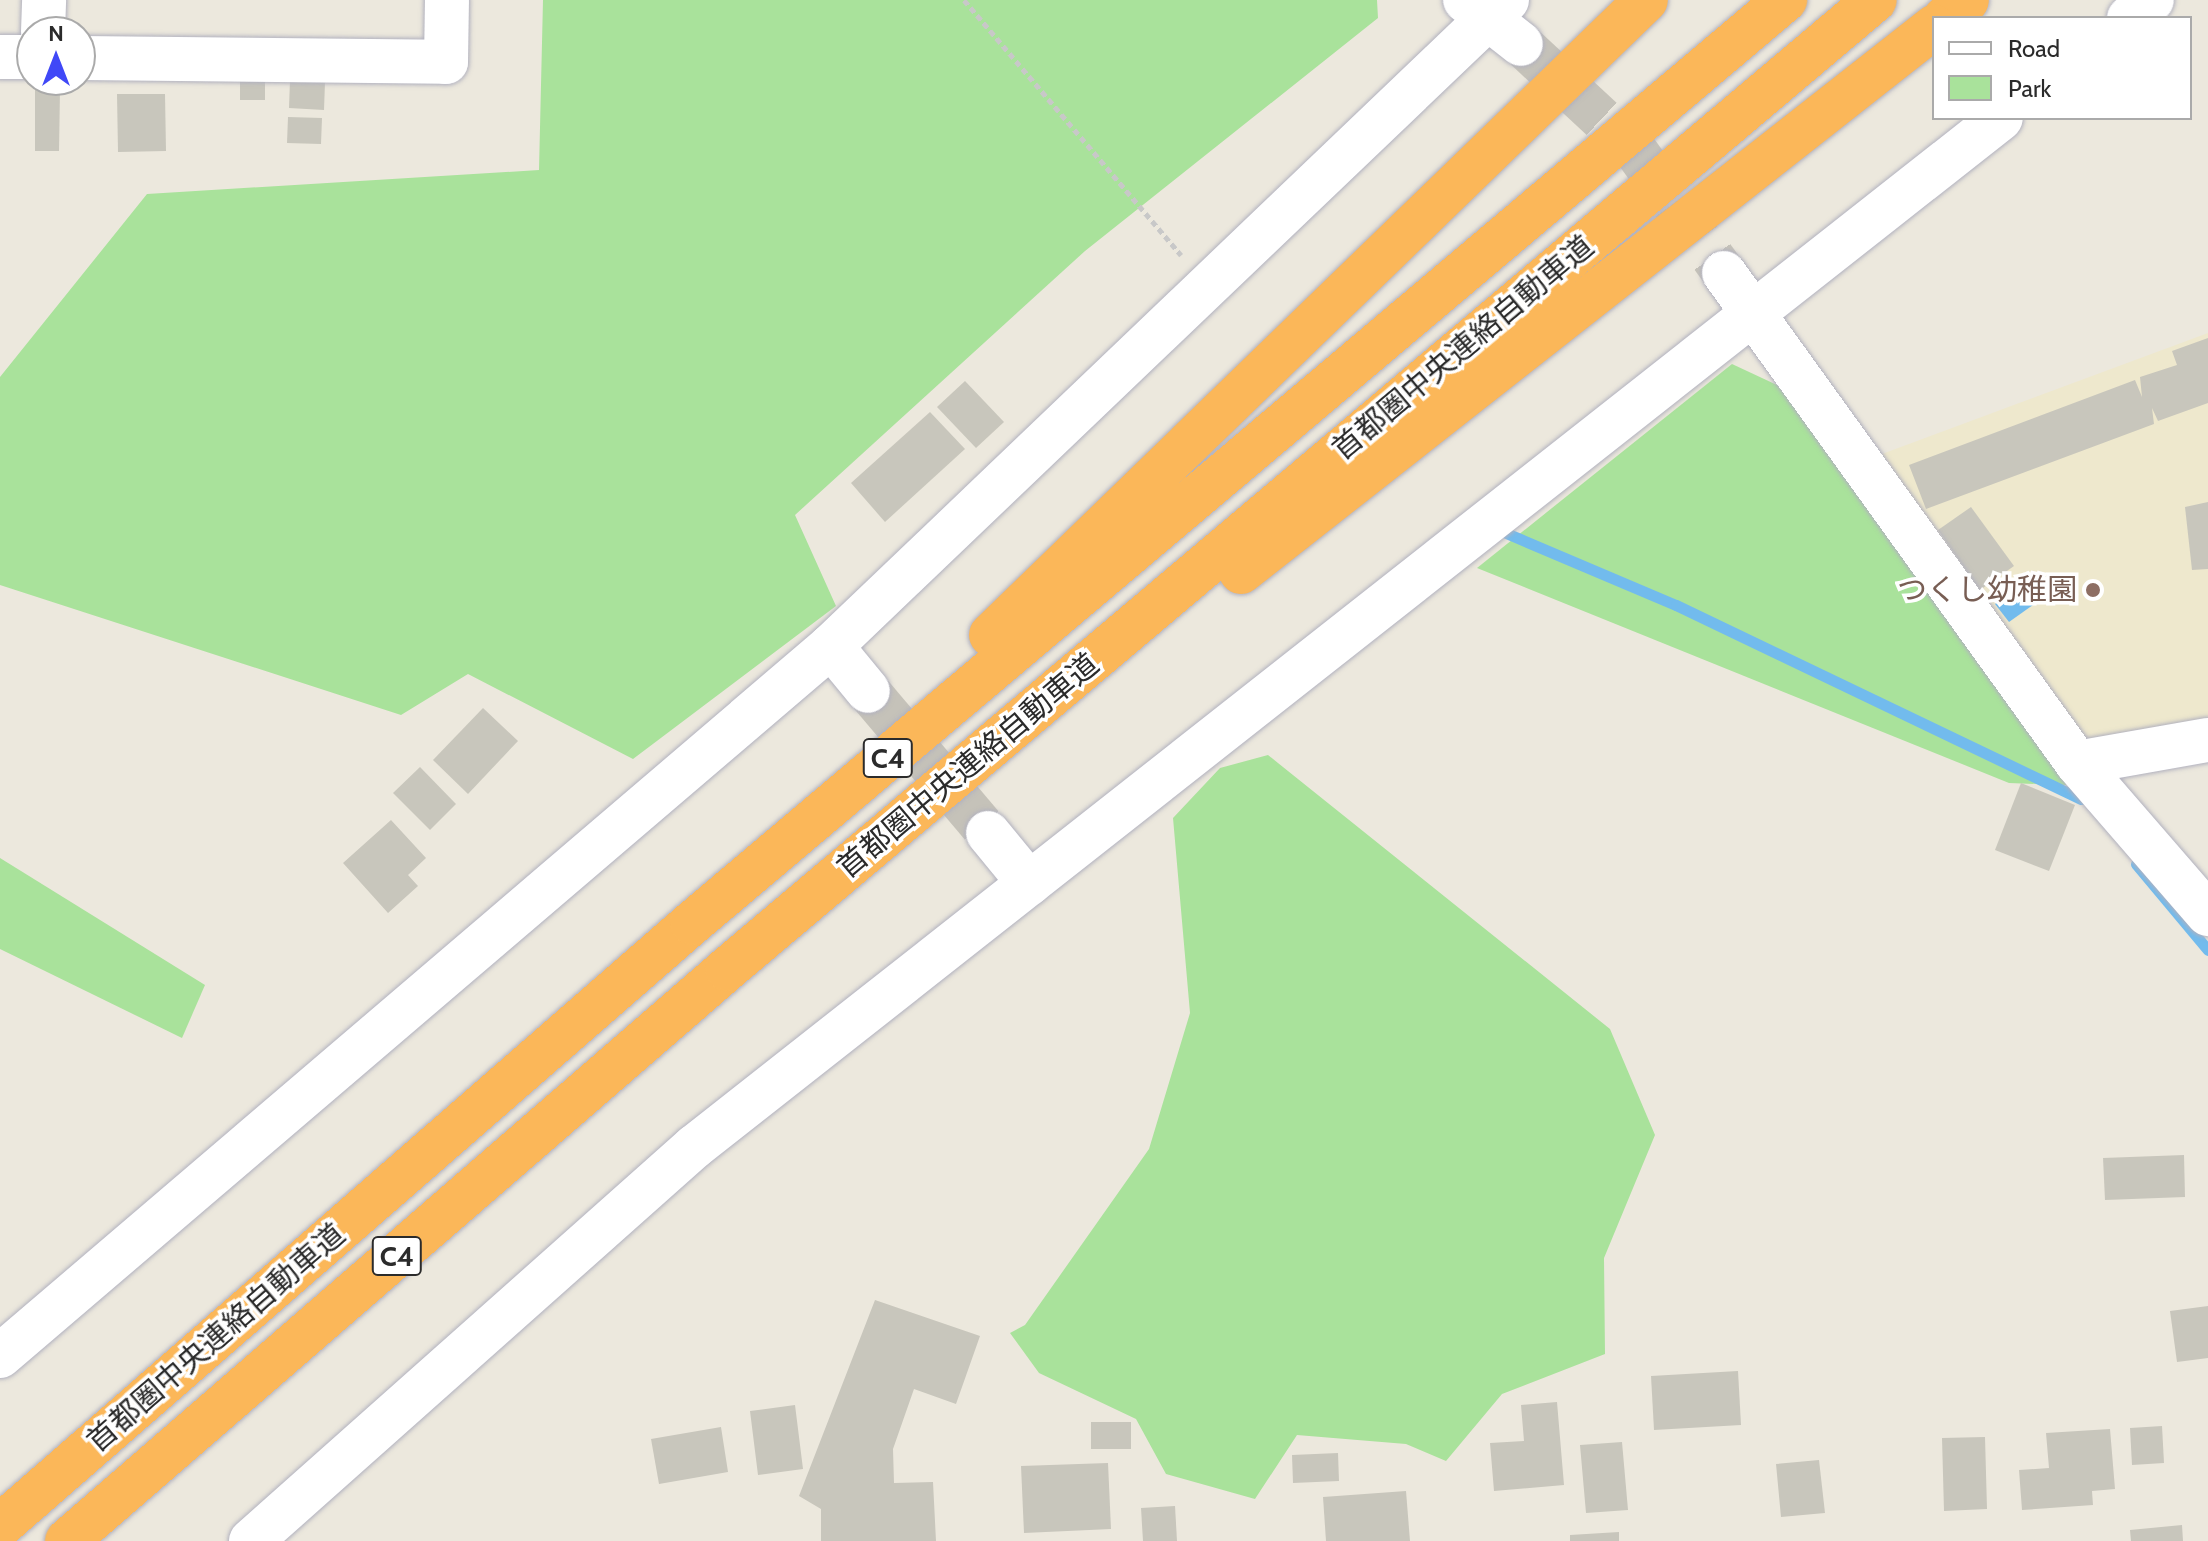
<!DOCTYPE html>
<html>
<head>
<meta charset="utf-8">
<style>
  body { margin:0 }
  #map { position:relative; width:2208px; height:1541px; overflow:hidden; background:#ece8dd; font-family:Cabin,"Noto Sans JP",sans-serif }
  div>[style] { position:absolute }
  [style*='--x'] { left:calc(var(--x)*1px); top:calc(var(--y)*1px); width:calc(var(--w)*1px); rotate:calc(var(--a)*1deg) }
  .education>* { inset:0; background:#eee8cd }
  .green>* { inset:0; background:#a9e29b }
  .water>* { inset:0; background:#72bbed }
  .stream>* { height:11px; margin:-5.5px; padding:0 5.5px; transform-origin:5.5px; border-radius:5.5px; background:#72bbed }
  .building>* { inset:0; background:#c8c6bc }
  .minor-tunnel>* { height:44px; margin-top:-22px; transform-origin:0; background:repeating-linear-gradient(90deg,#c5c2b9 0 44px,transparent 0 66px) }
  .path>* { height:5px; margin-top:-2.5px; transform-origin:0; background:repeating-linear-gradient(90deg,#c8c8c8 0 6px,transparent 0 10px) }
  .roads { filter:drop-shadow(0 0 2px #b1b1be) drop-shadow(0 0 2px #b1b1be) }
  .minor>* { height:44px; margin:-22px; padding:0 22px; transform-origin:22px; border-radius:22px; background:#fff }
  .highway>* { height:44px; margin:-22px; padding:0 22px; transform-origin:22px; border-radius:22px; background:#fbb759 }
  .dots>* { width:22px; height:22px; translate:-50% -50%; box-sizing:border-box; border:4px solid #fff; border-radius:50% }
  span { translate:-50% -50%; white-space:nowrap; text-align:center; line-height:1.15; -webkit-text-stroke:7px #fff; paint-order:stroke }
  .shield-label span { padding:2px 6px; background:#fff; border:2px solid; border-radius:6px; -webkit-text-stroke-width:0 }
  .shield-label { font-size:28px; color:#2b2b2b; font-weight:700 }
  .street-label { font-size:30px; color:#2b2b2b }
  .education-label { font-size:30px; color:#785e54 }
  .right { translate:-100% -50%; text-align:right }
  .legend { position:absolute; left:1932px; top:16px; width:260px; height:104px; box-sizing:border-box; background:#fff; border:2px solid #aaa; margin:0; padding:10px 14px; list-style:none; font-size:24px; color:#2b2b2b }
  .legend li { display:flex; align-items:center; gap:16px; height:40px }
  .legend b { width:40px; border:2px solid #aaa }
  .north { position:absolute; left:16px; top:16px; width:80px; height:80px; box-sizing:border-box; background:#fff; border:2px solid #aaa; border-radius:50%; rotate:0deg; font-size:22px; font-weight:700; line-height:32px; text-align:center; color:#2b2b2b }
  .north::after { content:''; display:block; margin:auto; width:28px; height:36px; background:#4048f7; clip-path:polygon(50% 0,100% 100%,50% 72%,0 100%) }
</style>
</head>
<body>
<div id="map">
  <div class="education">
    <div style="clip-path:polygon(2208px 333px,2208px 727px,2085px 746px,1882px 454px)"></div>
  </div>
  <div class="green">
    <div style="clip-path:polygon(543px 0,1377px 0,1378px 18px,1085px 251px,795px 515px,836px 606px,633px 759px,468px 674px,401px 715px,0 585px,0 377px,147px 194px,539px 170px)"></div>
    <div style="clip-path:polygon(1732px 364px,1777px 385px,1833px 452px,2058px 760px,2066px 785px,2009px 783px,1477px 568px)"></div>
    <div style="clip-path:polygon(1268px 755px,1610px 1029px,1655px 1135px,1604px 1258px,1605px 1354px,1502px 1394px,1446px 1461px,1406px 1444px,1297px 1435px,1255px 1499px,1166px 1474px,1136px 1419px,1039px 1373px,1010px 1333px,1025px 1325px,1149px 1149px,1190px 1013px,1173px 818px,1220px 768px)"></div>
    <div style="clip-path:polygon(0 858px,205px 985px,182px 1038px,0 949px)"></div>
  </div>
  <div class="water">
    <div style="clip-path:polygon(2036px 574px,2050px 593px,2009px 622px,1995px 604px)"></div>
  </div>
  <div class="stream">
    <div style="--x:1506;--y:533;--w:185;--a:23"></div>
    <div style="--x:1676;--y:605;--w:449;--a:25.6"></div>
    <div style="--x:2136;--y:864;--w:112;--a:50.1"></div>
  </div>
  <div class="building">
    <div style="clip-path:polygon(240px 79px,265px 79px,265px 100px,240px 100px)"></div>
    <div style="clip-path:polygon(290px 80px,325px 82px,324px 110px,289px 108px)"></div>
    <div style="clip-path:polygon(35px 89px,60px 90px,59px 151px,35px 151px)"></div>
    <div style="clip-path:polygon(117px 94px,165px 94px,166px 151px,118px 152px)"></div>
    <div style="clip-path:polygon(288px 117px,322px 118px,321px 144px,287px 143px)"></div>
    <div style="clip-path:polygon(2208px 338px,2208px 403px,2158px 421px,2152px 408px,2154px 424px,1926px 509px,1909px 465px,2135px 380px,2142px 397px,2140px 377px,2177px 365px,2172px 351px)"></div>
    <div style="clip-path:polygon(965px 381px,1004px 422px,976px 448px,937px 407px)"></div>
    <div style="clip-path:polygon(930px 412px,965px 449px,885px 522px,851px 483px)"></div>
    <div style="clip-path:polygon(2208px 502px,2208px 569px,2192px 570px,2185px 507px)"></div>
    <div style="clip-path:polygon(1971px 507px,2014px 566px,1980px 590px,1938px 530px)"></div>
    <div style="clip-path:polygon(483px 708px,518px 741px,468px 794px,433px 760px)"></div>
    <div style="clip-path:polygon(420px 767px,456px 804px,430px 830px,393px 793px)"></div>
    <div style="clip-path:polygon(2021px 783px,2075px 805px,2049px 871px,1995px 850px)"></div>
    <div style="clip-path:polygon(391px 820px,426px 858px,408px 875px,418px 886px,388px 913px,343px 863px)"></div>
    <div style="clip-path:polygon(2184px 1155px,2185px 1197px,2105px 1200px,2103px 1158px)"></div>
    <div style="clip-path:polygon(875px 1300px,980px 1336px,956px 1404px,914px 1389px,893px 1449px,894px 1483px,933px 1482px,936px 1541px,821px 1541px,821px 1509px,799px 1496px)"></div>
    <div style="clip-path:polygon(2208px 1306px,2208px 1358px,2177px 1362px,2170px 1311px)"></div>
    <div style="clip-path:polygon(1738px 1371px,1741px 1425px,1654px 1430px,1651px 1376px)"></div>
    <div style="clip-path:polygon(1557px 1402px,1564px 1485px,1494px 1491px,1490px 1443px,1524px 1441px,1521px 1405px)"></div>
    <div style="clip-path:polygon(795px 1405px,803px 1469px,758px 1475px,750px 1411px)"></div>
    <div style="clip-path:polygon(1091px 1422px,1131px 1422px,1131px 1449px,1091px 1449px)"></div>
    <div style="clip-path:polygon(2162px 1426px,2164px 1463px,2132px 1465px,2130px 1428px)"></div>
    <div style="clip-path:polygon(721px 1427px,728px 1472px,659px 1484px,651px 1439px)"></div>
    <div style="clip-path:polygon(2110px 1429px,2115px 1489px,2092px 1491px,2093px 1505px,2022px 1510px,2019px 1470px,2049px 1468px,2046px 1433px)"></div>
    <div style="clip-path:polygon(1985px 1437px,1987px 1509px,1944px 1511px,1942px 1438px)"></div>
    <div style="clip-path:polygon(1622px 1442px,1628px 1510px,1586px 1513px,1580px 1445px)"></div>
    <div style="clip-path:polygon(1338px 1453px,1339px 1481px,1293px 1483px,1292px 1455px)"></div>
    <div style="clip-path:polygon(1819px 1460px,1825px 1513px,1781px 1517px,1776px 1464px)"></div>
    <div style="clip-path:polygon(1108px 1463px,1111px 1529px,1024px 1533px,1021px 1466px)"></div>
    <div style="clip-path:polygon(1406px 1491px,1410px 1541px,1326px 1541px,1323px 1497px)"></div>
    <div style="clip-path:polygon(1175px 1506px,1177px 1541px,1143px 1541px,1141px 1508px)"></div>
    <div style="clip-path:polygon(2182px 1525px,2183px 1541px,2131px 1541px,2130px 1530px)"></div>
    <div style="clip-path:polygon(1619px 1532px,1619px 1541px,1570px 1541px,1570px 1535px)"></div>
  </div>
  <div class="minor-tunnel">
    <div style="--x:1521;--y:44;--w:156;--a:42.9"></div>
    <div style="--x:1635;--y:150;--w:152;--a:54.1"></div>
    <div style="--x:868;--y:691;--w:186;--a:49.8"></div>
  </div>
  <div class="path">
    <div style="--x:964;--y:0;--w:335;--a:49.6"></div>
  </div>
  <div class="roads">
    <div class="minor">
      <div style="--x:1465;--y:0;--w:71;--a:38.2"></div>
      <div style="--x:2129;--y:18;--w:29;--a:-38"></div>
      <div style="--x:43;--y:32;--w:32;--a:-88"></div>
      <div style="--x:0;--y:57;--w:32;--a:0"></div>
      <div style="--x:80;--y:58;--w:366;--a:0.6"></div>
      <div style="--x:446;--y:62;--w:62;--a:-89.1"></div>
      <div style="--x:1724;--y:273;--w:604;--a:54.23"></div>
      <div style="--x:2077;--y:763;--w:200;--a:49.1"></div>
      <div style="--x:831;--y:646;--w:58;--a:50.6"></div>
      <div style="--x:2077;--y:763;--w:133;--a:-10"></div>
      <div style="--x:988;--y:833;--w:65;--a:50.6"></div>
      <div style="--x:0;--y:1356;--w:1093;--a:-40.51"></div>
      <div style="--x:831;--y:646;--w:935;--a:-43.7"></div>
      <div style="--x:251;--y:1541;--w:593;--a:-41.65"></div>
      <div style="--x:694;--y:1147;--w:1663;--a:-38.21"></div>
    </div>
    <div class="highway">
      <div style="--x:1945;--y:18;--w:28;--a:-39"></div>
      <div style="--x:1241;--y:572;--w:882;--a:-38.18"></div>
      <div style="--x:991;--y:635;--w:912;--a:-44.11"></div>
      <div style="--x:0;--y:1526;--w:918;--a:-41.07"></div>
      <div style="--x:692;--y:923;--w:1431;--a:-40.18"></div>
      <div style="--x:67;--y:1541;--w:873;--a:-40.91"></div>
      <div style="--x:727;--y:969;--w:1502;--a:-40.17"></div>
    </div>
  </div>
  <div class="dots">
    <div style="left:2093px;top:590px;background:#8d6e63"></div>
  </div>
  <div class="shield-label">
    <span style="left:888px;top:758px">C4</span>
    <span style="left:397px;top:1256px">C4</span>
  </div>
  <div class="street-label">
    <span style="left:1463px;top:348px;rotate:-40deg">首都圏中央連絡自動車道</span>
    <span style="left:968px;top:766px;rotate:-40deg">首都圏中央連絡自動車道</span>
    <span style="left:216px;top:1338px;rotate:-41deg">首都圏中央連絡自動車道</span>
  </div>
  <div class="education-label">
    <span class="right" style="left:2077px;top:590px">つくし幼稚園</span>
  </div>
  <ul class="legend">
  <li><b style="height:10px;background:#fff"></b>Road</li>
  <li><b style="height:22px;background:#a9e29b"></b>Park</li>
  </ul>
  <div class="north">N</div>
</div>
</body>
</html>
